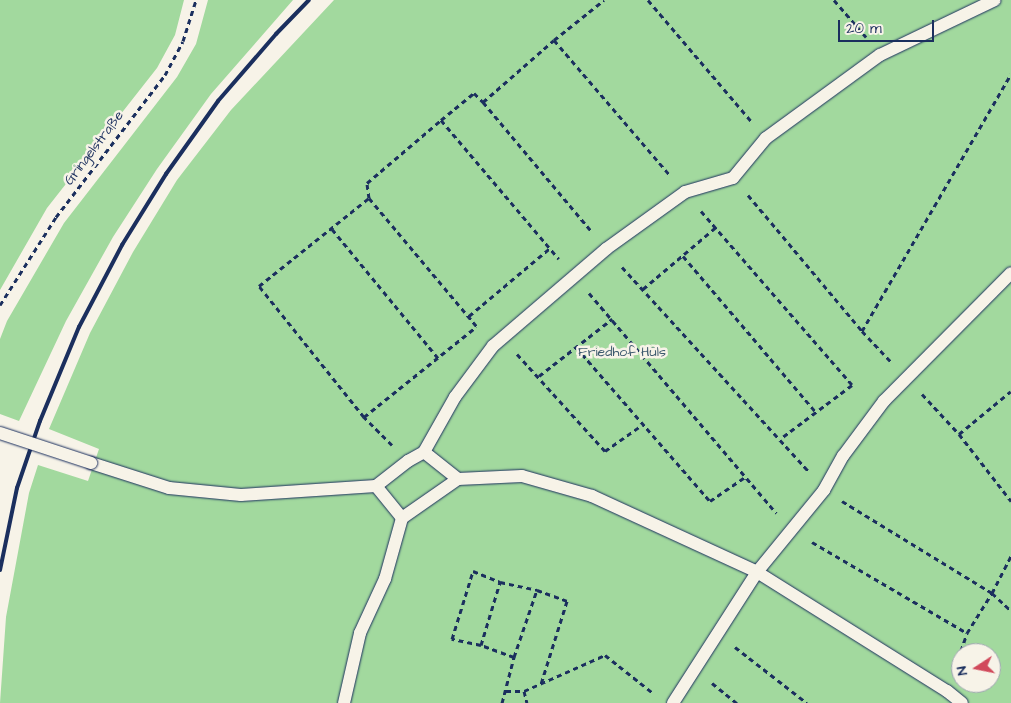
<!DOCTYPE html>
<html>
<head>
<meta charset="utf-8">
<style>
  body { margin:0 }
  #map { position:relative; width:1011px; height:703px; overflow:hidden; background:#f7f3e8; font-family:"Architects Daughter",sans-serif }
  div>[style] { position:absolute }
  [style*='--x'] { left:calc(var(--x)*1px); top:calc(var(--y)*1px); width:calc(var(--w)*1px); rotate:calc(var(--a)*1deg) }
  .green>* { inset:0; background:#a2d99e }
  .path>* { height:3px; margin-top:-1.5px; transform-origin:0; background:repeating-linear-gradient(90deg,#1b2f5e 0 5px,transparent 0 9px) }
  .roads { filter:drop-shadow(0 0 1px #1b2f5e) drop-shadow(0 0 1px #1b2f5e) }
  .service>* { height:12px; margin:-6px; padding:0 6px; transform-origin:6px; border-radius:6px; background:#f7f3e8 }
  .rail>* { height:4px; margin:-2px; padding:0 2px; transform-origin:2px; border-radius:2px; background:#1b2f5e }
  .bridges { filter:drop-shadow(0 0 1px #1b2f5e) drop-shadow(0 0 1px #1b2f5e) }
  .service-bridge>* { height:12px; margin:-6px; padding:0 6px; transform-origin:6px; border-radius:6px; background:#f7f3e8 }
  span { translate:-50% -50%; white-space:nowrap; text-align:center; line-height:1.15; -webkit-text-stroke:5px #f7f3e8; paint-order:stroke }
  .street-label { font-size:14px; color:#1b2f5e }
  .park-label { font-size:14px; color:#3d5a6e }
  .north { position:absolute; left:951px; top:643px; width:50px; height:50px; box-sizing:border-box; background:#f7f3e8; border:1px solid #9fa5b1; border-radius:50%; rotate:259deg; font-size:14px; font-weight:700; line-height:20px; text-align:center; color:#1b2f5e }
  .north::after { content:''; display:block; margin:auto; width:18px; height:22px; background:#d1495b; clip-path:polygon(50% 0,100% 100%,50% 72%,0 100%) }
  .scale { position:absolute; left:838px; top:20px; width:96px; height:22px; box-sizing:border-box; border:2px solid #1b2f5e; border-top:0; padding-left:6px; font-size:15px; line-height:18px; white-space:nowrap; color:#1b2f5e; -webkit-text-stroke:4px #f7f3e8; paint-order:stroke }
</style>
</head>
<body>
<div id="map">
  <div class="green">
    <div style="clip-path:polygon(0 0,184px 0,175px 35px,157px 68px,47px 208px,0 290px)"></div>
    <div style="clip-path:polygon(208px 0,293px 0,211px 94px,157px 169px,113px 237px,66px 321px,19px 421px,0 414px,0 339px,7px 321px,64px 223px,177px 77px,196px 44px)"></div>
    <div style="clip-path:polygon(evenodd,334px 0,1011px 0,1011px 703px,0 703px,6px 617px,29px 493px,38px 465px,88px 481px,99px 449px,49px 429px,90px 333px,133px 252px,177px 180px,231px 110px,334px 0,961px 653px,991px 653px,991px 683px,961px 683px,961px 653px)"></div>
  </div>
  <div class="path">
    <div style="--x:648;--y:0;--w:159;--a:49.6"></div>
    <div style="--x:834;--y:0;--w:49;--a:49.1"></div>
    <div style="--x:554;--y:40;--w:64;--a:-38.7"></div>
    <div style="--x:483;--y:102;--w:170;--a:50"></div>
    <div style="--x:441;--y:120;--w:182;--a:49.7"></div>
    <div style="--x:748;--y:195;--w:177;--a:50"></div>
    <div style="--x:862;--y:331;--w:44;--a:46.8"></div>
    <div style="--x:369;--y:198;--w:170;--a:50"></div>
    <div style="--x:701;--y:211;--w:230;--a:49"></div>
    <div style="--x:852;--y:385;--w:90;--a:143.1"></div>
    <div style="--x:332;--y:229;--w:167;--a:50.6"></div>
    <div style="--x:683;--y:256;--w:205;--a:49.6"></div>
    <div style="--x:622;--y:267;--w:276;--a:47.6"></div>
    <div style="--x:643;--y:289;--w:96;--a:-40.3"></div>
    <div style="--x:589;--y:293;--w:289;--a:49.6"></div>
    <div style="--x:0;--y:305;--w:104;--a:-57.5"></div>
    <div style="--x:56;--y:217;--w:179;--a:-52.5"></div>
    <div style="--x:165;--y:75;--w:38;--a:-62"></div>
    <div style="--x:183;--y:41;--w:43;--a:-72.4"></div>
    <div style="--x:469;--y:316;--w:106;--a:-40"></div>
    <div style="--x:862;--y:331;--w:297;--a:-59.9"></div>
    <div style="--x:576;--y:347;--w:204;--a:49"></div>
    <div style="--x:710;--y:501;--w:42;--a:-34.4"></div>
    <div style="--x:517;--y:354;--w:131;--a:47.8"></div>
    <div style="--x:605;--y:451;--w:45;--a:-35.1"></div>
    <div style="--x:539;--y:376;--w:93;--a:-38"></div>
    <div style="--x:922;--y:394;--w:54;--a:47.2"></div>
    <div style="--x:959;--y:434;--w:85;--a:52.2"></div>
    <div style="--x:364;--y:417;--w:144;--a:-38.8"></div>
    <div style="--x:959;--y:434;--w:67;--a:-39.6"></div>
    <div style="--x:392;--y:445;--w:40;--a:-135"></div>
    <div style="--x:364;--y:417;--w:168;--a:-128.7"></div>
    <div style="--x:259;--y:286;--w:141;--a:-38.7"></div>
    <div style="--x:369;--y:198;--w:15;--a:-98"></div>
    <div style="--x:367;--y:183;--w:97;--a:-40.4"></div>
    <div style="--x:441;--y:120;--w:43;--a:-39.3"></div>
    <div style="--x:474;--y:93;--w:13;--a:45"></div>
    <div style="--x:483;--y:102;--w:94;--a:-41.1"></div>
    <div style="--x:554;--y:40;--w:177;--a:49.4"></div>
    <div style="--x:842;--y:501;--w:176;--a:31.5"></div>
    <div style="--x:992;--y:593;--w:26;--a:43"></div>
    <div style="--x:812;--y:542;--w:180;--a:30.4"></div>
    <div style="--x:481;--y:645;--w:66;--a:-73.2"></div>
    <div style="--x:735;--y:647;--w:91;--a:37.9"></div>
    <div style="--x:514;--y:657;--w:35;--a:-160"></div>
    <div style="--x:481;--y:645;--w:30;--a:-168"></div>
    <div style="--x:452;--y:639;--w:71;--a:-72.8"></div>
    <div style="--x:473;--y:571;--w:29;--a:22"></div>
    <div style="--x:500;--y:582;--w:38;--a:12"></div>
    <div style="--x:537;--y:590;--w:32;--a:20"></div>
    <div style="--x:567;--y:601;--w:87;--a:107.4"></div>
    <div style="--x:955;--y:668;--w:37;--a:-71"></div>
    <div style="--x:967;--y:633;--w:47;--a:-58"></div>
    <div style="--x:992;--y:593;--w:42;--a:-62.8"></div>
    <div style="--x:712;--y:683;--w:32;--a:39"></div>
    <div style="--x:506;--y:691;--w:18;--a:0"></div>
    <div style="--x:524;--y:691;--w:89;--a:-24"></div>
    <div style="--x:605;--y:655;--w:61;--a:38.4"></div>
    <div style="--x:524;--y:691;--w:12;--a:76"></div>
    <div style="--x:502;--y:703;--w:48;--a:-75.4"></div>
    <div style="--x:514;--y:657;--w:71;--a:-71.1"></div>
  </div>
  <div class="roads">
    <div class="service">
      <div style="--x:424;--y:452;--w:63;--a:-60.6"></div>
      <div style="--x:455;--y:397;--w:64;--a:-53.3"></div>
      <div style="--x:493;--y:346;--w:149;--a:-40.6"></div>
      <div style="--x:606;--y:249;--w:97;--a:-35.8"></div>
      <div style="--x:685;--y:192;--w:50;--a:-16.3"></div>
      <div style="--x:733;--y:178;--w:52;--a:-50.5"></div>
      <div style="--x:766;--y:138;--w:141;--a:-36.1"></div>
      <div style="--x:880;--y:55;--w:127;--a:-25.6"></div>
      <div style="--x:91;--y:463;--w:82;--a:17.8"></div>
      <div style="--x:169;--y:488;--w:72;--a:5.6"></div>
      <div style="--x:241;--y:495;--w:135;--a:-3.8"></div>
      <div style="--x:376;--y:486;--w:41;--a:-38"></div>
      <div style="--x:408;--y:461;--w:18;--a:-29"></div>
      <div style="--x:424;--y:452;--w:43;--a:38.5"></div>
      <div style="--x:376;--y:486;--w:41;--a:50.9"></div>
      <div style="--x:344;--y:703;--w:72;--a:-77.1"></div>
      <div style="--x:360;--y:633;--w:60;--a:-65.2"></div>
      <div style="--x:385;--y:579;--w:63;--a:-74.4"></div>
      <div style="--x:402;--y:518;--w:68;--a:-34.9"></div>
      <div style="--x:458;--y:479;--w:64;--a:-2.7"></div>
      <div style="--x:522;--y:476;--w:73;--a:15.9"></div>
      <div style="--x:592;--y:496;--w:182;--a:24.7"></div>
      <div style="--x:757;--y:572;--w:224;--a:32.1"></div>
      <div style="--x:947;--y:691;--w:19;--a:39"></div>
      <div style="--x:673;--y:703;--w:156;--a:-57.3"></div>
      <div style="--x:757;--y:572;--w:106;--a:-50.7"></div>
      <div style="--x:824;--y:490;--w:39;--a:-61"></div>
      <div style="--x:843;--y:456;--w:69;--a:-53.3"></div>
      <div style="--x:884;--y:401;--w:180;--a:-45.2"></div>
    </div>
  </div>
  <div class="rail">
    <div style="--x:0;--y:570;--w:84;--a:-78.3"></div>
    <div style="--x:17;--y:488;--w:71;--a:-71.1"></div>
    <div style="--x:40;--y:421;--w:102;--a:-67.5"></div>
    <div style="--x:79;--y:327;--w:93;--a:-62.3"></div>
    <div style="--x:122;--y:245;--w:84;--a:-58.2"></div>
    <div style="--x:166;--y:174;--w:90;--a:-54.5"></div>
    <div style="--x:218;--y:101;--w:89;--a:-49.1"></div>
    <div style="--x:276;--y:34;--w:47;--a:-45.9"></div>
  </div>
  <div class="bridges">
    <div class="service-bridge">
      <div style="--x:0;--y:433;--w:96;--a:18.2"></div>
    </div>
  </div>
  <div class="street-label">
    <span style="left:94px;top:148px;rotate:-53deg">Gringelstraße</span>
  </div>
  <div class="park-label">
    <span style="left:622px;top:352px">Friedhof Hüls</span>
  </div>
  <div class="north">N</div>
  <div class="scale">20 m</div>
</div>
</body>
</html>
